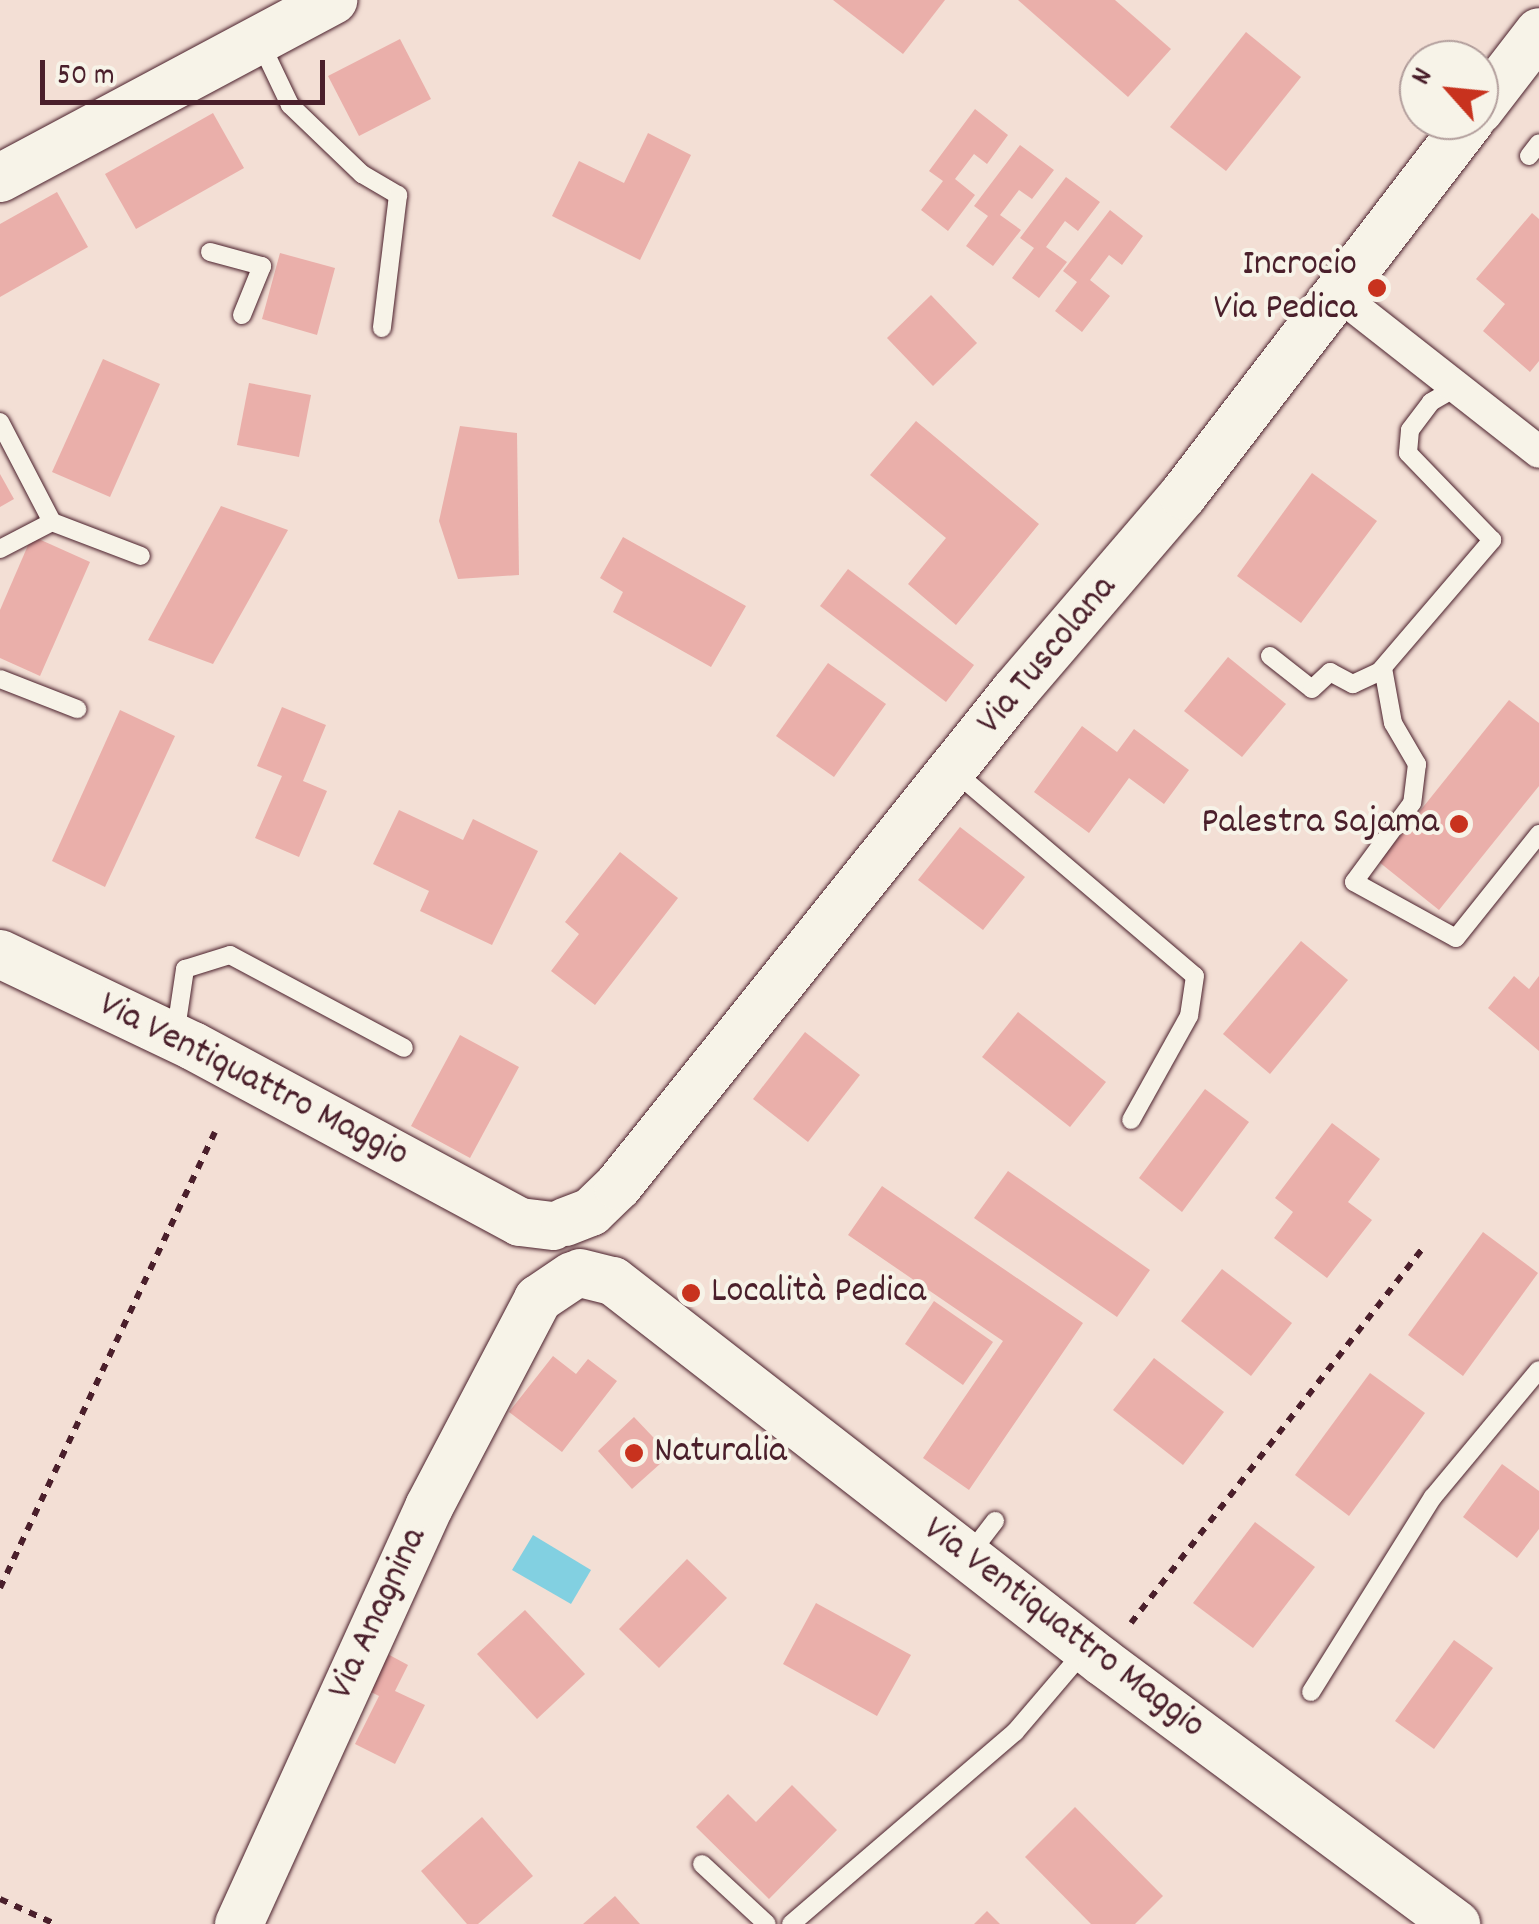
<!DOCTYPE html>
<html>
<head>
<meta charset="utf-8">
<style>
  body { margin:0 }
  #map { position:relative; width:1539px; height:1924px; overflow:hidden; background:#f3dfd5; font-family:Dekko,sans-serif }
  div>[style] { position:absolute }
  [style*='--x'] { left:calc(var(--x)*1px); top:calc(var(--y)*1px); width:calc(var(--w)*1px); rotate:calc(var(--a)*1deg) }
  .water>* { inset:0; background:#82d0e1 }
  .building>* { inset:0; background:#eaafaa }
  .path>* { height:6px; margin-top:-3px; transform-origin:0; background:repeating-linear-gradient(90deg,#4a1f2b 0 8px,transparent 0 16px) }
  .roads { filter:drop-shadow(0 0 2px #4a1f2b) drop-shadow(0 0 2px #4a1f2b) }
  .lane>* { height:18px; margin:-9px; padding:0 9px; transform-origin:9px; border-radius:9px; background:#f7f3e8 }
  .street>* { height:32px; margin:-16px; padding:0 16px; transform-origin:16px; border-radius:16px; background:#f7f3e8 }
  .secondary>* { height:48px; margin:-24px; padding:0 24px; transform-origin:24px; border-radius:24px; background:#f7f3e8 }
  .dots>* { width:28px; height:28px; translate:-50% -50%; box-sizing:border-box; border:5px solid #f7f3e8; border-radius:50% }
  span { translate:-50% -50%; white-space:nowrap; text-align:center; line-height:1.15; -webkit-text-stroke:8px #f7f3e8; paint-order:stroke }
  .poi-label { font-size:38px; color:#4a1f2b }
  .right { translate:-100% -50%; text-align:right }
  .left { translate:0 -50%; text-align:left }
  .street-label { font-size:38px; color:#4a1f2b }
  .north { position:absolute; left:1399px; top:40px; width:100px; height:100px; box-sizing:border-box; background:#f7f3e8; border:2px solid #b29e9c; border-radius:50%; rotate:297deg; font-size:28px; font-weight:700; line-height:40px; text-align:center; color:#4a1f2b }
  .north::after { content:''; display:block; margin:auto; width:35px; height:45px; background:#c8321e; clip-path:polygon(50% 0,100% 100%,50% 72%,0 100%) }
  .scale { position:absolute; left:40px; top:60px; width:285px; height:45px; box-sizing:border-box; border:5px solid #4a1f2b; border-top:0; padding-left:12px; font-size:30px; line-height:35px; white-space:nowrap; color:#4a1f2b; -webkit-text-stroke:8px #f7f3e8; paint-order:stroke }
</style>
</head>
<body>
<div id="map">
  <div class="water">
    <div style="clip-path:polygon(533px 1535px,591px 1570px,571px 1604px,512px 1570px)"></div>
  </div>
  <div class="building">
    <div style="clip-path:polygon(833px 0,945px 0,903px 54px)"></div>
    <div style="clip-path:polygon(1018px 0,1115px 0,1171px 49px,1128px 97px)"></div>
    <div style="clip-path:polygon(1246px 32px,1301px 77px,1226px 171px,1170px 127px)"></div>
    <div style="clip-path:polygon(400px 39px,431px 99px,359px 136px,328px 76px)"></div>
    <div style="clip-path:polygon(975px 109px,1008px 135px,987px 164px,974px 154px,955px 179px,975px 195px,948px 231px,921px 210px,943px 181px,929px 171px)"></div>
    <div style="clip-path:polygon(213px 113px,244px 168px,136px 229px,105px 174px)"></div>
    <div style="clip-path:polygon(648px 133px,691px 155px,640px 260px,552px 216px,579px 161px,624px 183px)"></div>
    <div style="clip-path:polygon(1020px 145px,1054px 170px,1032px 199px,1019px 190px,1000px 215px,1021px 230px,993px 266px,966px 246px,988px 216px,974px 206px)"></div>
    <div style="clip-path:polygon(1066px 177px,1100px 202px,1078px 231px,1065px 221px,1046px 247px,1067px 262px,1039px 298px,1012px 278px,1034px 248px,1020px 238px)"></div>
    <div style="clip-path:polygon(57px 192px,88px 247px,0 297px,0 224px)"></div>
    <div style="clip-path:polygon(1110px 210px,1143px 236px,1122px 265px,1109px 255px,1090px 280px,1110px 296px,1082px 332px,1055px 311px,1077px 282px,1063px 271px)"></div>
    <div style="clip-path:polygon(1532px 213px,1539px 219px,1539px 361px,1530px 372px,1483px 331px,1505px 304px,1476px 279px)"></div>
    <div style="clip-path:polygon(280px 253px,335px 268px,317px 335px,262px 319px)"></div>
    <div style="clip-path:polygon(931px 295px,977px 343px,933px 386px,887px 338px)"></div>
    <div style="clip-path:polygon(103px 359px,160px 384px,110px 497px,52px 472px)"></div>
    <div style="clip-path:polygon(249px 383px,311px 395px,299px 457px,237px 445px)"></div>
    <div style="clip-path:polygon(916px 421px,1039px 524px,956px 625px,908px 584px,946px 538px,870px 475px)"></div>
    <div style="clip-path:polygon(460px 426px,517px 433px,519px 575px,458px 579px,439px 521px)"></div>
    <div style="clip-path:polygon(1312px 473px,1377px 521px,1301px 623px,1237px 576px)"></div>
    <div style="clip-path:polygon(0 474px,14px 499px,0 507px)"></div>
    <div style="clip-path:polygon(221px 506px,288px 530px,213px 664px,148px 640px)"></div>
    <div style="clip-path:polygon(32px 536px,90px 562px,40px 676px,0 658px,0 610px)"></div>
    <div style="clip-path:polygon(623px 537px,746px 606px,711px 667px,613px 612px,623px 592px,600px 578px)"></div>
    <div style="clip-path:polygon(848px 569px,974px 665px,946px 702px,820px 606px)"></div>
    <div style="clip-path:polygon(1228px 657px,1286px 704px,1242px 757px,1184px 711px)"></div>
    <div style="clip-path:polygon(828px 663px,886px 704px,834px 777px,776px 736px)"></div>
    <div style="clip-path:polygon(1509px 700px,1539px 723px,1539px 786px,1439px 910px,1379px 862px)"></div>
    <div style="clip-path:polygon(282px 707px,326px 725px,303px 781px,327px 791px,299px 857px,255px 838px,282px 776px,257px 766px)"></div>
    <div style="clip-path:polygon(120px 710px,175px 736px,105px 887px,52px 861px)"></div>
    <div style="clip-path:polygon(1082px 726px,1117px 752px,1134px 729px,1189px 770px,1164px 804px,1129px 778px,1089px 833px,1034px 792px)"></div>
    <div style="clip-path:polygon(399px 810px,463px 840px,473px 819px,538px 851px,492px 945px,420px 911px,429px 891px,373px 864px)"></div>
    <div style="clip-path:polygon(960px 827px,1025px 877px,983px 930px,918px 880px)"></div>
    <div style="clip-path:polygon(620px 852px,678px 898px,595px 1005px,551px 971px,579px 934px,565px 922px)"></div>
    <div style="clip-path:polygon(1301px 941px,1348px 980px,1270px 1074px,1223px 1034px)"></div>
    <div style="clip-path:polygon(1514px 976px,1529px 989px,1539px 976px,1539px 1051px,1488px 1008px)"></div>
    <div style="clip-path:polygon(1018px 1012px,1106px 1082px,1070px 1127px,982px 1057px)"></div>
    <div style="clip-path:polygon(805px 1032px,860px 1075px,808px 1142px,753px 1099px)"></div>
    <div style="clip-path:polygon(460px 1035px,519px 1067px,470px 1158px,411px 1126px)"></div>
    <div style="clip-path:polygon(1205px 1089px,1249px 1122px,1182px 1212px,1139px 1178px)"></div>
    <div style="clip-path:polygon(1332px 1123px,1380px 1159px,1348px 1202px,1372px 1220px,1327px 1278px,1274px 1238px,1293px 1212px,1275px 1198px)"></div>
    <div style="clip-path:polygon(1008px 1171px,1150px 1270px,1117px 1317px,974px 1218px)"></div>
    <div style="clip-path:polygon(882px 1186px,1083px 1323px,969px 1490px,923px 1458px,1003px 1341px,848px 1235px)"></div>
    <div style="clip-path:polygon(1483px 1232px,1538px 1273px,1463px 1376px,1408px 1335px)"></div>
    <div style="clip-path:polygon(1222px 1269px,1292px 1323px,1251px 1376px,1181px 1321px)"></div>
    <div style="clip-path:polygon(934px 1301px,993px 1342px,963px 1385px,905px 1344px)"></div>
    <div style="clip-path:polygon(553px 1356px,576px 1374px,588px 1359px,617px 1381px,562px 1452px,509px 1412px)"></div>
    <div style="clip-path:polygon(1154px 1358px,1224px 1412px,1183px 1465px,1113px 1410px)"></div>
    <div style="clip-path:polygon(1370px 1373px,1425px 1413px,1349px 1516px,1295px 1475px)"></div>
    <div style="clip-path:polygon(634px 1417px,670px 1455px,632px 1489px,598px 1451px)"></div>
    <div style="clip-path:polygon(1502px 1464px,1539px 1491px,1539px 1529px,1517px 1558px,1463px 1517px)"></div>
    <div style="clip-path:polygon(1255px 1522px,1315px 1567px,1253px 1648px,1193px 1603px)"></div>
    <div style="clip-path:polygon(687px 1559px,727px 1598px,659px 1668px,619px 1629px)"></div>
    <div style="clip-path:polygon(816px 1603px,911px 1655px,877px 1716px,783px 1664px)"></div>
    <div style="clip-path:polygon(525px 1610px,585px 1674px,537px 1719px,477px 1654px)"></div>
    <div style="clip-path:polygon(1454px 1640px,1493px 1668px,1434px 1749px,1395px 1721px)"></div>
    <div style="clip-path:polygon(382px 1651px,408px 1665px,395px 1691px,425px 1705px,395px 1764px,355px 1744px,379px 1696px,363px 1688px)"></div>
    <div style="clip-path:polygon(792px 1785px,837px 1830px,769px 1899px,696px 1827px,728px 1794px,756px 1822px)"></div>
    <div style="clip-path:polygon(1075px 1807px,1163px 1896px,1135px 1924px,1091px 1924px,1025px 1857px)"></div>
    <div style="clip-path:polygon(482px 1817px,533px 1876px,478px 1924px,467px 1924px,421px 1871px)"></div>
    <div style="clip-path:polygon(615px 1896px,640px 1924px,583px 1924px)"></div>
    <div style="clip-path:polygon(987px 1911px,1000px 1924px,974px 1924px)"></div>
  </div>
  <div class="path">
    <div style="--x:0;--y:1588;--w:504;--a:-64.76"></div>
    <div style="--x:1131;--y:1623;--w:477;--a:-52.1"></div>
    <div style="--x:0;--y:1899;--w:60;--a:24.4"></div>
  </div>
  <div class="roads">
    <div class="lane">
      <div style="--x:260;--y:42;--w:70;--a:64.5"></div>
      <div style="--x:290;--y:105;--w:100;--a:43.8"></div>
      <div style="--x:362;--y:174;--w:42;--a:30.3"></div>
      <div style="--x:398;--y:195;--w:134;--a:96.9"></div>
      <div style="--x:1529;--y:156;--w:16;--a:-52"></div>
      <div style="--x:210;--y:252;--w:54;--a:15.1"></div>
      <div style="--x:262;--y:266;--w:53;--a:112.2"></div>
      <div style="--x:0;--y:422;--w:113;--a:62.5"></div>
      <div style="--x:0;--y:549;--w:59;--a:-27.4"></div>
      <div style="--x:52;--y:522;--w:95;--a:20.9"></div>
      <div style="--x:1270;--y:656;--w:53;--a:38.2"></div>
      <div style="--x:1312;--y:689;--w:25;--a:-43"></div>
      <div style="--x:1330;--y:672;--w:26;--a:28"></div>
      <div style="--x:1353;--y:684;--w:29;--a:-25"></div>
      <div style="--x:1379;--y:672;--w:174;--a:-49.4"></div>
      <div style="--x:1492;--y:540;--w:121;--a:-134"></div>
      <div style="--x:1408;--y:453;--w:23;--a:-85"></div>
      <div style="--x:1410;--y:430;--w:35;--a:-53"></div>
      <div style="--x:1431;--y:402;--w:30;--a:-30"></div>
      <div style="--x:1383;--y:668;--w:56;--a:79.7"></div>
      <div style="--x:1393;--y:723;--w:48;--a:59.7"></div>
      <div style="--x:1417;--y:764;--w:39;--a:97"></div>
      <div style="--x:1412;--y:803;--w:98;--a:126.3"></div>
      <div style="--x:1354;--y:882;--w:116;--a:28.8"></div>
      <div style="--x:1456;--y:938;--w:133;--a:-51.4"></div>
      <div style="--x:0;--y:679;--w:83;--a:21.3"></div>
      <div style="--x:954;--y:771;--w:316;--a:40.4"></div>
      <div style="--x:1195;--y:976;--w:40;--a:98.5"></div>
      <div style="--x:1189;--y:1016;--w:119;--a:119.1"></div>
      <div style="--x:175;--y:1036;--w:68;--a:-81.5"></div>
      <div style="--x:185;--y:969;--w:47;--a:-17.3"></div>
      <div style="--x:230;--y:955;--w:197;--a:28.1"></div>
      <div style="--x:969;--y:1555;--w:43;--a:-52.6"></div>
      <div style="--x:1311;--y:1692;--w:230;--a:-58"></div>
      <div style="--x:1433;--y:1497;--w:165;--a:-50.2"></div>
      <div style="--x:702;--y:1864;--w:88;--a:42.7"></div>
      <div style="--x:791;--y:1924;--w:295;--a:-40.6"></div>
      <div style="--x:1015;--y:1732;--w:109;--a:-49.5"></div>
    </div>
    <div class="street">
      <div style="--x:1339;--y:295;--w:254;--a:38.1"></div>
    </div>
    <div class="secondary">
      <div style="--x:1479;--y:110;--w:98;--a:-52.4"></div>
      <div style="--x:0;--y:178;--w:378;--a:-28.1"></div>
      <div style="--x:0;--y:954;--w:214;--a:25.5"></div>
      <div style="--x:193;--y:1046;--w:371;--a:28.3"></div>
      <div style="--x:520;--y:1222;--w:33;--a:7"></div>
      <div style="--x:565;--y:1222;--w:28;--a:-21"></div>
      <div style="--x:591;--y:1212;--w:37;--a:-44"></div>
      <div style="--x:618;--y:1186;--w:635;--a:-51.27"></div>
      <div style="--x:1015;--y:691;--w:258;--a:-49.4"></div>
      <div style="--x:1183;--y:495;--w:473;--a:-52.5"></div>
      <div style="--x:580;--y:1273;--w:34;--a:14"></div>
      <div style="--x:613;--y:1281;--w:621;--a:37.87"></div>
      <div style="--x:1103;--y:1662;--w:440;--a:36.6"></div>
      <div style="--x:239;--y:1924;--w:458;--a:-65.5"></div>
      <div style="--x:429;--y:1507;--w:235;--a:-62.3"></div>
      <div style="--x:538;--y:1299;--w:41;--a:-34.1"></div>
    </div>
  </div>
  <div class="dots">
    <div style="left:1377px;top:288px;background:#c8321e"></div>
    <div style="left:1459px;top:824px;background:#c8321e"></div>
    <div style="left:691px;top:1293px;background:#c8321e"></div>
    <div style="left:634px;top:1453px;background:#c8321e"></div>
  </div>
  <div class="poi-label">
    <span class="right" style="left:1357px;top:288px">Incrocio<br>Via Pedica</span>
    <span class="right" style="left:1439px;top:824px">Palestra Sajama</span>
    <span class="left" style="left:711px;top:1293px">Località Pedica</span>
    <span class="left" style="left:654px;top:1453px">Naturalia</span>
  </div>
  <div class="street-label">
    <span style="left:1048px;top:656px;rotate:-50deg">Via Tuscolana</span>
    <span style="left:253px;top:1081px;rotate:27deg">Via Ventiquattro Maggio</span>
    <span style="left:379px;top:1614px;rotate:-65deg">Via Anagnina</span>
    <span style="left:1063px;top:1629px;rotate:37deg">Via Ventiquattro Maggio</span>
  </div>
  <div class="north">N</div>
  <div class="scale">50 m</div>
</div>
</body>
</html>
